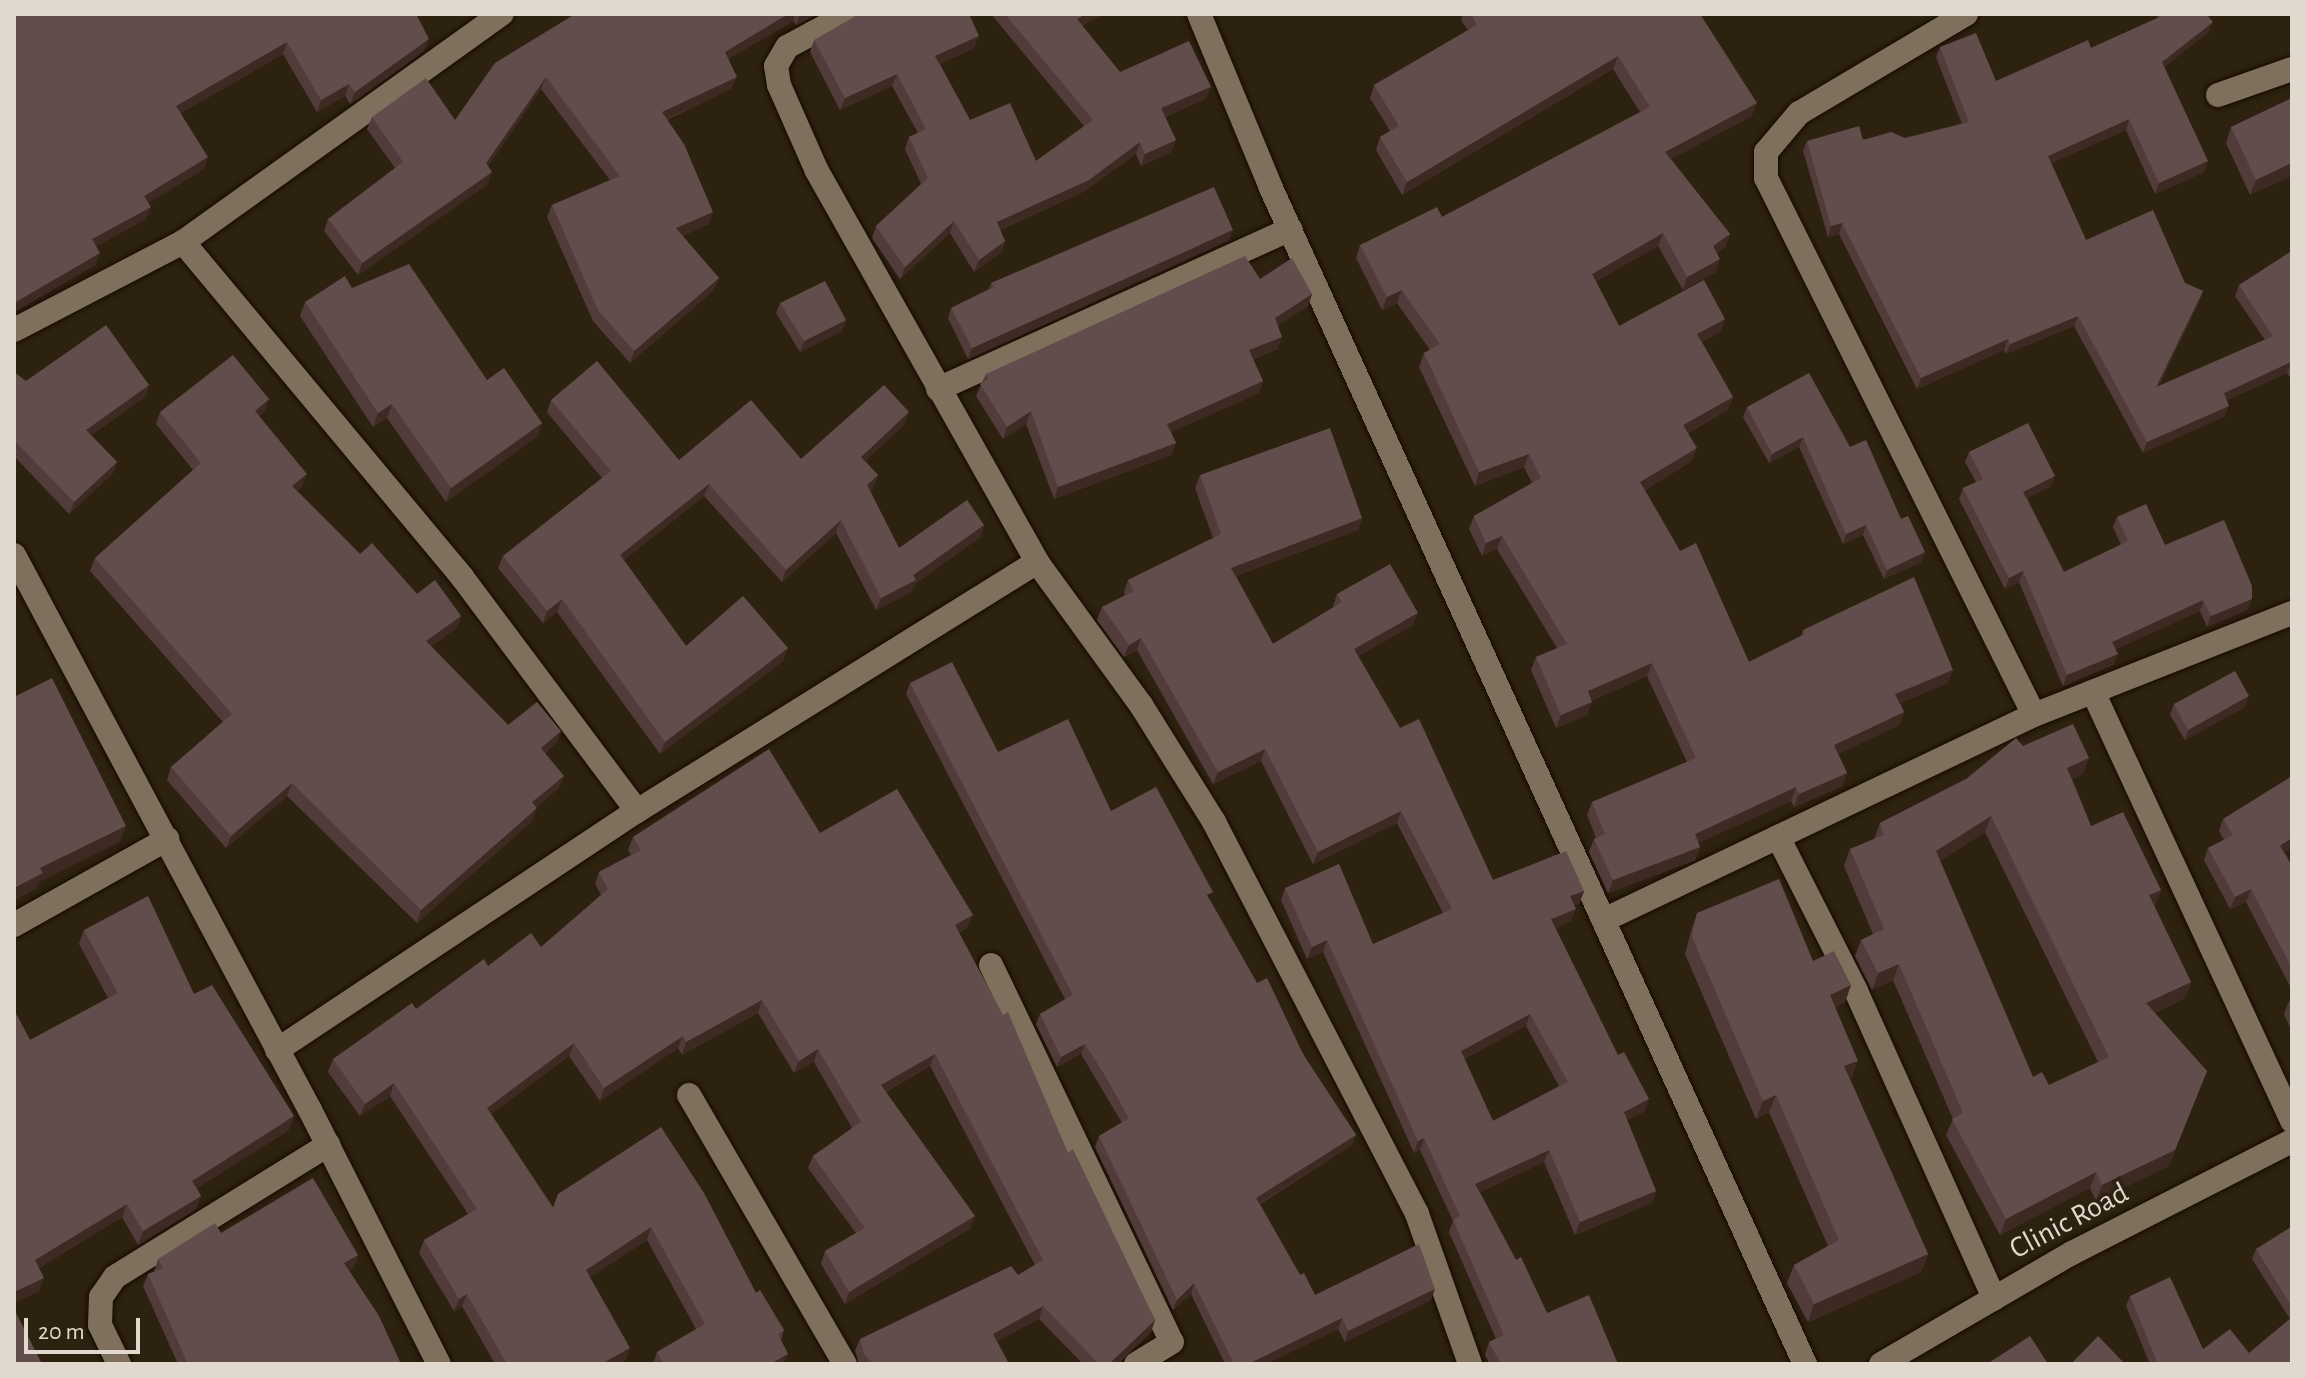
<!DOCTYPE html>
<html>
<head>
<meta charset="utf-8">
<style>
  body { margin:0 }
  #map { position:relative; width:2306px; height:1378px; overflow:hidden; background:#2d2110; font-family:"Alegreya Sans",sans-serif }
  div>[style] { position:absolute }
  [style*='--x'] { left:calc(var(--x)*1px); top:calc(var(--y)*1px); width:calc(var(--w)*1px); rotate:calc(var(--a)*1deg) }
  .roads { filter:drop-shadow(0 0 2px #150a00) drop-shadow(0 0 2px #150a00) }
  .minor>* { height:24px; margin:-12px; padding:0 12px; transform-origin:12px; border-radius:12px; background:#7e705c }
  .wall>* { inset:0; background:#523c3b }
  .shaded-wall>* { inset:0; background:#3d2a23 }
  .building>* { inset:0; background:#614d4b }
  span { translate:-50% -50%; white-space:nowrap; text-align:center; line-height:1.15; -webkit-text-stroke:7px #2d2110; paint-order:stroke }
  .street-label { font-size:30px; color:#e1d9ce }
  .frame { position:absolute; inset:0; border:16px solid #e1d9ce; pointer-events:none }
  .scale { position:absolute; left:24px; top:1318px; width:116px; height:36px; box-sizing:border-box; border:4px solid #e1d9ce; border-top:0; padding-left:10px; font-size:24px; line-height:28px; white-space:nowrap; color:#e1d9ce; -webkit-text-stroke:6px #2d2110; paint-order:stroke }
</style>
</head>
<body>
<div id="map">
  <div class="roads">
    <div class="minor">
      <div style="--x:848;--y:14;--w:69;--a:151.6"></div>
      <div style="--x:787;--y:47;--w:22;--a:120"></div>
      <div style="--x:776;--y:66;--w:19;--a:81"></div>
      <div style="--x:779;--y:85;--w:94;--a:66.2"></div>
      <div style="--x:817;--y:171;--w:449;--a:60.6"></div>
      <div style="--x:1037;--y:562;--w:177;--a:54"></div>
      <div style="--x:1141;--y:705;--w:138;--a:58"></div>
      <div style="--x:1214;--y:822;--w:441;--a:62.6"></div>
      <div style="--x:1417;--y:1214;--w:159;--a:70.5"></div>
      <div style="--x:1199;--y:14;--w:188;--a:67.5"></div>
      <div style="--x:1271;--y:188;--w:1292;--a:65.58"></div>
      <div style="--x:1966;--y:14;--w:194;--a:149.3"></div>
      <div style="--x:1799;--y:113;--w:51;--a:130.2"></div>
      <div style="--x:1766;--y:152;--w:26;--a:90"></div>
      <div style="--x:1766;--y:178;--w:600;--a:63.48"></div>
      <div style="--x:2218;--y:95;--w:78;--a:-19.4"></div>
      <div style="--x:183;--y:242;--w:436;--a:50.2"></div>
      <div style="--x:462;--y:577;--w:292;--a:53.2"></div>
      <div style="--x:14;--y:330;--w:191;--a:-27.5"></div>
      <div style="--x:183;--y:242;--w:392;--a:-35.6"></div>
      <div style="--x:938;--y:389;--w:387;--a:-24.4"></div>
      <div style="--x:14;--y:555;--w:629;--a:61.93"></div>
      <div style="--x:310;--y:1110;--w:285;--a:63.1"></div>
      <div style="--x:2093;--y:692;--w:473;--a:65.1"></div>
      <div style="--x:1778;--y:837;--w:173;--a:63.1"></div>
      <div style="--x:1856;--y:991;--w:337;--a:65.8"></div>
      <div style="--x:1604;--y:920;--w:476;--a:-25.5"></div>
      <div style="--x:2034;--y:715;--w:277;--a:-21.6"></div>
      <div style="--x:14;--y:925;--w:176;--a:-29.3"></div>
      <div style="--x:991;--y:965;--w:418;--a:64.4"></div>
      <div style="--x:1172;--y:1342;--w:42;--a:148.6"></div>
      <div style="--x:277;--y:1050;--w:432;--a:-33.6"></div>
      <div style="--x:637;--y:811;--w:471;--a:-31.9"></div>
      <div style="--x:689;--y:1095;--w:311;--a:59.9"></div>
      <div style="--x:119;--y:1364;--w:43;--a:-116"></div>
      <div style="--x:100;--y:1325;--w:28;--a:-88"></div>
      <div style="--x:101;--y:1297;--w:24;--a:-55"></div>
      <div style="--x:115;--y:1277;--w:251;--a:-31.8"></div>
      <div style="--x:1881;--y:1364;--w:221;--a:-30.2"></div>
      <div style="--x:2072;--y:1253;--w:247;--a:-27"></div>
    </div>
  </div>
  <div class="wall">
    <div style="clip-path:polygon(14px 14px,418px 18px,424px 51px,350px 104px,345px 96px,317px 112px,283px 54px,181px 113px,204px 169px,148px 203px,151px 207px,146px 219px,96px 246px,96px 264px,14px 312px)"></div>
    <div style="clip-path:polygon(575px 14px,817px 14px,796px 25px,793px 21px,728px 59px,732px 88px,667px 120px,709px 224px,682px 236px,719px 278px,714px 290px,630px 363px,593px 321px,547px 217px,552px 205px,610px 180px,541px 89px,488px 166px,488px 184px,358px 275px,324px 231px,328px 219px,395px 168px,367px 129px,372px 117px,455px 120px)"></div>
    <div style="clip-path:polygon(991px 14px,1103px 14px,1082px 26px,1120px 72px,1206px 98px,1165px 117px,1176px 140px,1171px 152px,1141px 166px,1136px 154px,1085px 191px,1000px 230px,1005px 241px,1001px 253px,974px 272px,950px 233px,900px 279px,872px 238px,876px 226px,921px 184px,905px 149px,909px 137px,918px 133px,892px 86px,840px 110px,810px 52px,814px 40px,974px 48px,940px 64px,970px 120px,1036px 161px,1084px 126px)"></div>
    <div style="clip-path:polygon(1463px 14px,1705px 14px,1701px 16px,1752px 116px,1671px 159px,1730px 234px,1725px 247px,1717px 253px,1716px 272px,1683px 290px,1658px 246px,1596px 281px,1619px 326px,1725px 319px,1720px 332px,1702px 342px,1733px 397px,1728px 410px,1688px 433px,1692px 461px,1645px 490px,1680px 551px,1749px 662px,1801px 636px,1803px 630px,1948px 683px,1900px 703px,1904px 712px,1899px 725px,1838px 754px,1847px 773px,1842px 786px,1794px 807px,1791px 801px,1698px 843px,1700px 847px,1695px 860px,1608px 893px,1589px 852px,1594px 839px,1596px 838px,1587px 815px,1592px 802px,1687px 762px,1647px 676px,1591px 701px,1587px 715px,1556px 728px,1531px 670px,1536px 657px,1557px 648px,1497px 549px,1482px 556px,1469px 529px,1474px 516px,1532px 483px,1524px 467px,1475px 486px,1419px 367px,1424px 353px,1430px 350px,1397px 303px,1382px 310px,1356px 258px,1360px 245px,1442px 217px,1640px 112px,1613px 69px,1402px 195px,1376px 150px,1380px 137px,1390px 131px,1370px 98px,1374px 85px,1468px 30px,1461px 20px)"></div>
    <div style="clip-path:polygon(2157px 14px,2206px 14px,2209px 32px,2164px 67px,2204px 172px,2155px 194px,2126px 130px,2051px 163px,2086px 240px,2203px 291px,2199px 302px,2158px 387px,2265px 340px,2235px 296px,2239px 285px,2292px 254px,2292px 381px,2287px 373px,2227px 400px,2225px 416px,2143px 453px,2074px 326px,2006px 354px,2004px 350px,1917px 389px,1839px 234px,1828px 237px,1803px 151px,1807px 141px,1905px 138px,1962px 124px,1936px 57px,1940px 47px,1996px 81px,2091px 48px,2158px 18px,2157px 16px)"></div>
    <div style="clip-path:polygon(2292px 98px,2250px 195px,2226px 143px,2231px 127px)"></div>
    <div style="clip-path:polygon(1229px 240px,968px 359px,948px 318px,951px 308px,989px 289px,991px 283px)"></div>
    <div style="clip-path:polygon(1260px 279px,1312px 294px,1308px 306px,1278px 325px,1278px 349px,1253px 359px,1263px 381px,1259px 393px,1171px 432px,1176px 443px,1171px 455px,1054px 499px,1026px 424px,1003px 439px,976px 396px,986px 374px)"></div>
    <div style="clip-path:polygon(352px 288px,487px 380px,542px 423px,537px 437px,446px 502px,387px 418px,373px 427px,300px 316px,305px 302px)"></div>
    <div style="clip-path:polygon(780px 303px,846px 320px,842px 331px,800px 352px,776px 313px)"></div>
    <div style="clip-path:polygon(14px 372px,26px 381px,149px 385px,145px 397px,91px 435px,117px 462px,113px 473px,69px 514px,14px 456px)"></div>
    <div style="clip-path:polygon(269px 399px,264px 412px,259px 416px,302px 487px,297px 491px,360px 554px,417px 594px,461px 616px,457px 628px,431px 646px,508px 725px,561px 731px,556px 743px,545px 753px,559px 788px,536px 807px,532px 821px,417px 923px,287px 796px,226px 848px,167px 780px,171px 767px,223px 722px,90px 571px,95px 558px,193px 470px,156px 424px,160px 412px)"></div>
    <div style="clip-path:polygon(551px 400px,679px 460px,801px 459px,905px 424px,865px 461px,878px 475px,873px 488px,870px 491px,899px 548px,984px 525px,980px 537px,915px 584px,911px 592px,876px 610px,836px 533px,782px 582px,704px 496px,624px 560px,686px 646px,788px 648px,783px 661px,660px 754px,557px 612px,543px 623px,498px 568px,503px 556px,602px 478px,547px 412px)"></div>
    <div style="clip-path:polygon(1747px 407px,1850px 447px,1925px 552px,1921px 562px,1884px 579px,1863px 535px,1843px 544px,1799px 447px,1769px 463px,1743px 417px)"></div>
    <div style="clip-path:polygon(1969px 452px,2051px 486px,2027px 498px,2064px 572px,2121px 545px,2113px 527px,2117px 517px,2165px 545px,2248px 609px,2207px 627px,2200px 611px,2116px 649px,2114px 664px,2063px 686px,2019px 582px,2005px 589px,1959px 499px,1963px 488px,1976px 482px,1965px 462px)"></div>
    <div style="clip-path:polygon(evenodd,1200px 475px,1362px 518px,1358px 530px,1236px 576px,1273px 644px,1334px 607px,1333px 606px,1337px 594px,1413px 625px,1358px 656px,1400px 728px,1493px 880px,1584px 891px,1579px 904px,1574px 905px,1571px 921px,1555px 928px,1645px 1111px,1627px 1120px,1656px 1191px,1652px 1203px,1575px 1235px,1544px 1162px,1480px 1192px,1516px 1260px,1547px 1313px,1618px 1364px,1490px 1364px,1485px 1355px,1489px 1342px,1496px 1339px,1449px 1232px,1453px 1221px,1420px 1150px,1414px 1153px,1323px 952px,1307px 959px,1281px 900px,1285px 888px,1373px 944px,1443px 913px,1397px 823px,1313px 864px,1261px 761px,1213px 784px,1137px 650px,1124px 657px,1097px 620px,1102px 607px,1125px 595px,1124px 592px,1128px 580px,1213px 538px,1195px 488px,1200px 475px,1526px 1026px,1559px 1086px,1493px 1121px,1464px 1059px,1526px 1026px)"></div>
    <div style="clip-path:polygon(910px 683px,998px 752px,1111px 811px,1210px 900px,1257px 983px,1356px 1135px,1352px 1145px,1260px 1204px,1300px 1275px,1315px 1295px,1431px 1300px,1345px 1342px,1338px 1329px,1266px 1364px,1225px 1364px,1191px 1294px,1173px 1310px,1095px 1147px,1099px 1136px,1122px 1123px,1081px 1054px,1057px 1067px,1036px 1024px,1040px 1014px,1065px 999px,906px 694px)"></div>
    <div style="clip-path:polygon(2174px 704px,2245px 707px,2185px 740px,2170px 715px)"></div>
    <div style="clip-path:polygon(evenodd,2083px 774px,2072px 779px,2091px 826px,2161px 890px,2154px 906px,2191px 982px,2185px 998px,2155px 1013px,2207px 1071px,2169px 1166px,2096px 1201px,2090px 1188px,2000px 1235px,1946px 1135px,1953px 1119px,1893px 980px,1872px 990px,1855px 956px,1861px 940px,1873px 934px,1844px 866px,1850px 849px,1874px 839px,1880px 823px,1966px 779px,2083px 774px,1985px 832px,2098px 1062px,2049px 1085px,2033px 1077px,1940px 861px,1985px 832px)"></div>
    <div style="clip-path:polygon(2223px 819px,2285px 853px,2292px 866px,2292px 990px,2246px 902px,2230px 909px,2204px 860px,2208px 848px,2224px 840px,2219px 831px)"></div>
    <div style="clip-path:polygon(820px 833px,968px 927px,959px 933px,1068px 1153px,1155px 1320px,1151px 1332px,1118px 1364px,1083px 1364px,1039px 1319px,997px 1341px,1009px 1364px,859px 1364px,855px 1351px,860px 1339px,1018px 1275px,1035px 1265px,930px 1066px,886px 1092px,971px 1228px,845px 1304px,821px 1264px,825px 1251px,856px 1233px,808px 1168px,813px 1156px,852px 1128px,814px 1062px,794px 1073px,758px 1013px,682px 1055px,678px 1048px,600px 1101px,569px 1056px,491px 1114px,553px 1207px,661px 1127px,756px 1293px,784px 1330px,781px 1340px,784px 1364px,653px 1364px,657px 1352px,696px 1329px,647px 1240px,590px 1277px,626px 1360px,619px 1364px,495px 1364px,462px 1306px,454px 1311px,419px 1253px,424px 1240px,468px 1214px,390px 1096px,360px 1116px,328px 1072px,333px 1059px,488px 966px,541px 947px,601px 895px,595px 884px,599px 872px,631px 855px,628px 850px,633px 837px)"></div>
    <div style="clip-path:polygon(1697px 913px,1813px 961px,1851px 985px,1845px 1002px,1835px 1007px,1852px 1078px,1850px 1079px,1928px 1254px,1921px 1272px,1808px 1322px,1787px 1283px,1794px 1265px,1828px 1246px,1769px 1112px,1756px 1119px,1685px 954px,1691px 931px)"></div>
    <div style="clip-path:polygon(84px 930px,194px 994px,289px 1130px,197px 1188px,201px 1196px,196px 1209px,138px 1245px,122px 1217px,39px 1268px,39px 1291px,14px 1303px,14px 1010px,30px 1040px,108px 998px,79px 944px)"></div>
    <div style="clip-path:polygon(2292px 1000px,2292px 1032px,2284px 1014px,2289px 1001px)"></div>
    <div style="clip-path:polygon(2292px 1229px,2292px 1364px,2150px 1364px,2126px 1306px,2130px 1296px,2203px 1349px,2249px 1353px,2290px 1319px,2252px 1259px,2256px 1249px)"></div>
    <div style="clip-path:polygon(221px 1233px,358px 1255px,354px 1267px,349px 1270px,401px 1364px,178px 1364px,143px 1286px,148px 1274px,154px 1272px,158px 1259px)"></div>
  </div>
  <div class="shaded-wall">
    <div style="clip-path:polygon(788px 14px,795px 14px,793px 21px,720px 64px,725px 52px)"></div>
    <div style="clip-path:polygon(800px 14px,817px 14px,796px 25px)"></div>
    <div style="clip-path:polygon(1086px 14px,1103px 14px,1073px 31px,1077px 19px)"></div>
    <div style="clip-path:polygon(2213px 22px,2209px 32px,2158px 72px,2162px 62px)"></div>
    <div style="clip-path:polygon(979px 36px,974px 48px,931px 68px,935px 56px)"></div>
    <div style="clip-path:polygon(429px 39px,424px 51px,350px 104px,355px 92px)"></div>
    <div style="clip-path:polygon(287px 42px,283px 54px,172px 118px,176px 106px)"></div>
    <div style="clip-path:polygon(1618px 56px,1613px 69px,1402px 195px,1407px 182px)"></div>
    <div style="clip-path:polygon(897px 74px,892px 86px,840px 110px,845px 98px)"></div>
    <div style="clip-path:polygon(546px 77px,541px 89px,482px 175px,486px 163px)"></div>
    <div style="clip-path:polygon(737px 77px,732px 88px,657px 124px,662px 112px)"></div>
    <div style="clip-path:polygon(349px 84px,345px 96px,317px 112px,321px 100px)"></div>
    <div style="clip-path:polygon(1211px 87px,1206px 98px,1157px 120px,1161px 108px)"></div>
    <div style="clip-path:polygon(1757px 103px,1752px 116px,1660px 165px,1665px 152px)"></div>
    <div style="clip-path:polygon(2129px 119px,2126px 130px,2044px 167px,2048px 156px)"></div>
    <div style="clip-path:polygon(1176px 140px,1171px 152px,1141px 166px,1145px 154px)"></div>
    <div style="clip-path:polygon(1140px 142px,1136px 154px,1085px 191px,992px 233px,997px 222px)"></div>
    <div style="clip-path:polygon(208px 157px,204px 169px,140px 208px,144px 196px)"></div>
    <div style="clip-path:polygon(2208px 161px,2204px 172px,2155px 194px,2159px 183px)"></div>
    <div style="clip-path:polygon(2292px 163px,2292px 176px,2250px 195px,2256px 180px)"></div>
    <div style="clip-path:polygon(492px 172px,488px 184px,358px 275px,362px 263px)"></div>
    <div style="clip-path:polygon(151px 207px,146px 219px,88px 251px,92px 239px)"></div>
    <div style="clip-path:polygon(713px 212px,709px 224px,672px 240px,676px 228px)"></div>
    <div style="clip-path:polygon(954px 221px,950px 233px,900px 279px,905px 267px)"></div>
    <div style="clip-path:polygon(1842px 223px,1839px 234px,1828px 237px,1831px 226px)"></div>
    <div style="clip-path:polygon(1233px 230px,1229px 240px,968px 359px,972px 348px)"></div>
    <div style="clip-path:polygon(1663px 233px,1658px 246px,1587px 287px,1592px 274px)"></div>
    <div style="clip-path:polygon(1730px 234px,1725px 247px,1708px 259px,1713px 246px)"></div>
    <div style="clip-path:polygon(1005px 241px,1001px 253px,974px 272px,979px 260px)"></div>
    <div style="clip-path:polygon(100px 253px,96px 264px,14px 312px,14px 303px)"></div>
    <div style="clip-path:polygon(1720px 259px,1716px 272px,1683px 290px,1687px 277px)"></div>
    <div style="clip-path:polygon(719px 278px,714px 290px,630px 363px,634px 351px)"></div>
    <div style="clip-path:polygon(1402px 290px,1397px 303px,1382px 310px,1387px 297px)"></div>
    <div style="clip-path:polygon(2203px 291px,2199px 302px,2152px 398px,2156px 387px)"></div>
    <div style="clip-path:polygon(1312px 294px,1308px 306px,1271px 330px,1275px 318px)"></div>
    <div style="clip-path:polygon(2078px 316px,2074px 326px,2006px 354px,2010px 344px)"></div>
    <div style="clip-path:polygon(1725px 319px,1720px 332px,1693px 347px,1697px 334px)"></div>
    <div style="clip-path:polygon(846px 320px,842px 331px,800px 352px,804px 341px)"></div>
    <div style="clip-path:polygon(1282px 337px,1278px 349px,1244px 362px,1249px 350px)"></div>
    <div style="clip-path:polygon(2008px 339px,2004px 350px,1917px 389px,1921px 378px)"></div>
    <div style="clip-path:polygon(2291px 362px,2287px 373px,2220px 403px,2224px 393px)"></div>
    <div style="clip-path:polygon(1263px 381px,1259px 393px,1163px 436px,1167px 424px)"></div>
    <div style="clip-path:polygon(149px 385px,145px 397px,82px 441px,86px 430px)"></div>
    <div style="clip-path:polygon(1733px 397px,1728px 410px,1678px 438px,1683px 425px)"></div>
    <div style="clip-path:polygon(269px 399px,264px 412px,250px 423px,255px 411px)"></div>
    <div style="clip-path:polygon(392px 404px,387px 418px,373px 427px,378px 413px)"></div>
    <div style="clip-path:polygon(2229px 406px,2225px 416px,2143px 453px,2147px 442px)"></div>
    <div style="clip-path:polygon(1031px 411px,1026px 424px,1003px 439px,1007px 427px)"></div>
    <div style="clip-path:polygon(909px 412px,905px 424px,856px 469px,861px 457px)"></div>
    <div style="clip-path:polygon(542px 423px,537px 437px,446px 502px,451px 488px)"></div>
    <div style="clip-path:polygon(1803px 437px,1799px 447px,1769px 463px,1772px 454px)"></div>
    <div style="clip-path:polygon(1176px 443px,1171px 455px,1054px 499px,1058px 487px)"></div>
    <div style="clip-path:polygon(1697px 448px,1692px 461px,1636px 495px,1640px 482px)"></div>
    <div style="clip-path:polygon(1529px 454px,1524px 467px,1475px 486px,1479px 472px)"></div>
    <div style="clip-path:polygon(117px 462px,113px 473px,69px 514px,74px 502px)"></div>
    <div style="clip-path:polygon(307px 474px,302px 487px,288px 498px,292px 486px)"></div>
    <div style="clip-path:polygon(878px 475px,873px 488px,862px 498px,867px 485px)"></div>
    <div style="clip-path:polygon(2055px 476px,2051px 486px,2019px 502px,2023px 492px)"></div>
    <div style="clip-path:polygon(709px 484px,704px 496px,616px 567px,620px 555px)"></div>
    <div style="clip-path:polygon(1362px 518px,1358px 530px,1226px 580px,1231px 568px)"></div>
    <div style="clip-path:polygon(841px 520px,836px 533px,782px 582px,786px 570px)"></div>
    <div style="clip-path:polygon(984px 525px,980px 537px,915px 584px,911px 592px,876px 610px,881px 598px)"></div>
    <div style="clip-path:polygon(1866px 525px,1863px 535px,1843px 544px,1846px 534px)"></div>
    <div style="clip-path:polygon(1502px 536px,1497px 549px,1482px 556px,1486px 543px)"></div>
    <div style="clip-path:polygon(1925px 552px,1921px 562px,1884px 579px,1887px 570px)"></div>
    <div style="clip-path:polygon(2023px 571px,2019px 582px,2005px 589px,2009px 578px)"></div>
    <div style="clip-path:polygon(562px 599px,557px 612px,543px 623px,547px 611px)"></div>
    <div style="clip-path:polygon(2252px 599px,2248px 609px,2207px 627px,2211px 616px)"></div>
    <div style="clip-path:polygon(2203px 600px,2200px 611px,2108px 653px,2112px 642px)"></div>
    <div style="clip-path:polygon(1418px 613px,1413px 625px,1350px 661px,1354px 649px)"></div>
    <div style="clip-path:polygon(461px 616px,457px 628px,421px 654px,426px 641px)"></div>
    <div style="clip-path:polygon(1141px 638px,1137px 650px,1124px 657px,1129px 645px)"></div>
    <div style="clip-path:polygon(788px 648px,783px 661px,660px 754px,665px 742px)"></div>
    <div style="clip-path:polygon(2118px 654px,2114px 664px,2063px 686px,2067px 675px)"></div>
    <div style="clip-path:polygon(1652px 663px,1647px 676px,1583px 705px,1588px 691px)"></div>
    <div style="clip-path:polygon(1953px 670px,1948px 683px,1891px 707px,1895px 694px)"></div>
    <div style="clip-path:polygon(2249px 696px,2245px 707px,2185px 740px,2188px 730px)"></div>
    <div style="clip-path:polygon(1592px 702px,1587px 715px,1556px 728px,1561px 715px)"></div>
    <div style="clip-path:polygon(1904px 712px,1899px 725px,1830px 758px,1834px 745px)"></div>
    <div style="clip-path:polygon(561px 731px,556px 743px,536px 760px,541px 748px)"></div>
    <div style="clip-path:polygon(1265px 749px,1261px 761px,1213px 784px,1218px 772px)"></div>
    <div style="clip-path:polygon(2089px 758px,2083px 774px,2062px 784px,2067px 768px)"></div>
    <div style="clip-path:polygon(1847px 773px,1842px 786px,1794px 807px,1799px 794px)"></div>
    <div style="clip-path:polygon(564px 776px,559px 788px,527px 815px,532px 802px)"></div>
    <div style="clip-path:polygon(292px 783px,287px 796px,226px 848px,231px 836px)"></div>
    <div style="clip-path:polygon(1796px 787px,1791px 801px,1690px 847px,1695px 834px)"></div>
    <div style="clip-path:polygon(537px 808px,532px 821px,417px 923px,421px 910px)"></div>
    <div style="clip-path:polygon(1401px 811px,1397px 823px,1313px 864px,1318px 852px)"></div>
    <div style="clip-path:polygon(1991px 816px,1985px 832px,1930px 867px,1936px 851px)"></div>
    <div style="clip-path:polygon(126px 826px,120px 842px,39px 882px,37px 888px,14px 901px,14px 888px,40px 868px)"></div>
    <div style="clip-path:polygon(2292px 838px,2292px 848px,2276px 858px,2280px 846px)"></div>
    <div style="clip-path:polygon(1700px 847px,1695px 860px,1608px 893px,1613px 880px)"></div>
    <div style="clip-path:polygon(2251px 889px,2246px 902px,2230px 909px,2235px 897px)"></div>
    <div style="clip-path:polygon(2161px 890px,2155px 906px,2143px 912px,2149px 895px)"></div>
    <div style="clip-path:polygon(1584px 891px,1579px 904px,1566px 908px,1570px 896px)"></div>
    <div style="clip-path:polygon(1576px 909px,1571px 921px,1547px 932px,1551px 919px)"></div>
    <div style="clip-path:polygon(973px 915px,968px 927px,950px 938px,955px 925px)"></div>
    <div style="clip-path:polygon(1327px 940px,1323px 952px,1307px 959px,1312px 947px)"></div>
    <div style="clip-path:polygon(1899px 964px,1893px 980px,1872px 990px,1878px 973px)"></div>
    <div style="clip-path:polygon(2191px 982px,2185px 998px,2140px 1020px,2146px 1003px)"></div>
    <div style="clip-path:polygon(1851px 985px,1845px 1002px,1824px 1012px,1830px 995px)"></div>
    <div style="clip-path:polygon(762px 1000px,758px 1013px,682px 1055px,686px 1042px)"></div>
    <div style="clip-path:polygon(1530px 1014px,1526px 1026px,1456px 1063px,1461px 1051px)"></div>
    <div style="clip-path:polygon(683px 1036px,678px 1048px,600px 1101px,604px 1088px)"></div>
    <div style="clip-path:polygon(574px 1043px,569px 1056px,483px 1120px,487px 1108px)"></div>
    <div style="clip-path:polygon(1085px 1044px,1081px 1054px,1057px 1067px,1061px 1057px)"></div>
    <div style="clip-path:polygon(818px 1049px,814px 1062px,794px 1073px,799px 1061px)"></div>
    <div style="clip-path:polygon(935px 1054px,930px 1066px,876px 1097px,881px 1085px)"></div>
    <div style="clip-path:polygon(1858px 1061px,1852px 1078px,1838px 1084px,1844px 1066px)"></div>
    <div style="clip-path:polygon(2207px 1071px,2169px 1166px,2096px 1201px,2102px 1185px)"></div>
    <div style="clip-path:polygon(394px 1083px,390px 1096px,360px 1116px,365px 1104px)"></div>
    <div style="clip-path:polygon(1776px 1095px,1769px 1112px,1756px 1119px,1763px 1101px)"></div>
    <div style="clip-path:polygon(1649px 1099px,1645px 1111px,1619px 1124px,1624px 1112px)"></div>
    <div style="clip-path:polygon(294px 1116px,289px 1130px,187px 1194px,192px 1181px)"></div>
    <div style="clip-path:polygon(1356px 1135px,1352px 1145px,1252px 1208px,1256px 1198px)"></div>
    <div style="clip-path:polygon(1424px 1138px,1420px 1150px,1414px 1153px,1418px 1141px)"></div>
    <div style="clip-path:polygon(1549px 1150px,1544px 1162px,1471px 1196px,1475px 1184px)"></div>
    <div style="clip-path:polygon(2096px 1172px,2090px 1188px,2000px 1235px,2006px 1219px)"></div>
    <div style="clip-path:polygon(1656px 1191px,1652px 1203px,1575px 1235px,1580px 1222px)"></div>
    <div style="clip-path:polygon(201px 1196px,196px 1209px,138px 1245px,143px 1231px)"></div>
    <div style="clip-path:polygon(127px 1204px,122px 1217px,30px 1274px,35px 1260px)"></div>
    <div style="clip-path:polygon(975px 1216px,971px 1228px,845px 1304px,849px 1292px)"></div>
    <div style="clip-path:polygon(651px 1227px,647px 1240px,581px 1283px,586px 1270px)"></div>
    <div style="clip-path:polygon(1928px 1254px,1921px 1272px,1808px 1322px,1814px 1304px)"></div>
    <div style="clip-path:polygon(358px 1255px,354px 1267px,340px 1275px,344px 1263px)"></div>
    <div style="clip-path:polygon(44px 1278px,39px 1291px,14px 1303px,14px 1292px)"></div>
    <div style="clip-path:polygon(1194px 1283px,1191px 1294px,1173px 1310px,1177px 1300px)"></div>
    <div style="clip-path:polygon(1435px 1289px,1431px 1300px,1345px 1342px,1348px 1331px)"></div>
    <div style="clip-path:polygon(467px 1294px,462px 1306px,454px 1311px,459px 1299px)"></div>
    <div style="clip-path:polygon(1043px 1306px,1039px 1319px,989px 1346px,993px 1334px)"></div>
    <div style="clip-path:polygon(1342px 1318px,1338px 1329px,1266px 1364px,1248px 1364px)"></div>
    <div style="clip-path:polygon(1155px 1320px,1151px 1332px,1118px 1364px,1109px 1364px)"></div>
    <div style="clip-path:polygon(630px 1348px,626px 1360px,619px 1364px,601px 1364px)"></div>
    <div style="clip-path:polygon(788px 1354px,784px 1364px,770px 1364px)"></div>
  </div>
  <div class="building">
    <div style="clip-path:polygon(14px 14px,416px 14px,429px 39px,355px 92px,349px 84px,321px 100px,287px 42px,176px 106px,208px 157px,144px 196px,151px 207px,92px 239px,100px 253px,14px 303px)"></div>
    <div style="clip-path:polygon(575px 14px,788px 14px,725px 52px,737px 77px,662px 112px,684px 144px,713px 212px,676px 228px,719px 278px,634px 351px,598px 310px,552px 205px,620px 176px,546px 77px,486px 163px,492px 172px,362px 263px,328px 219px,403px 162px,372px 117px,426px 78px,455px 120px,495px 63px)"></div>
    <div style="clip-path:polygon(859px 14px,969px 14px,979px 36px,935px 56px,970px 120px,1010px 103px,1036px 161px,1093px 120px,1005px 14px,1086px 14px,1077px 19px,1120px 72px,1189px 41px,1211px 87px,1161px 108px,1176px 140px,1145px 154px,1140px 142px,1089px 180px,997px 222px,1005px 241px,979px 260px,954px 221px,905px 267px,876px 226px,928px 178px,909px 137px,926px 129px,897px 74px,845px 98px,814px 40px)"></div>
    <div style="clip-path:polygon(1471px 14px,1700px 14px,1757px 103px,1665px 152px,1730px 234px,1713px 246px,1720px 259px,1687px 277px,1663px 233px,1592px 274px,1619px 326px,1704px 280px,1725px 319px,1697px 334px,1733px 397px,1683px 425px,1697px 448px,1640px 482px,1680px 551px,1696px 543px,1749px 662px,1805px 634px,1803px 630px,1914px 577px,1953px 670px,1895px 694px,1904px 712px,1834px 745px,1847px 773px,1799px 794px,1796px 787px,1695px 834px,1700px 847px,1613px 880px,1594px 839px,1605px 834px,1592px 802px,1696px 758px,1652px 663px,1588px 691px,1592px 702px,1561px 715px,1536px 657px,1567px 644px,1502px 536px,1486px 543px,1474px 516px,1541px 478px,1529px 454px,1479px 472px,1424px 353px,1440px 344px,1402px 290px,1387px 297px,1360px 245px,1437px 207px,1442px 217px,1650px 107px,1618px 56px,1407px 182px,1380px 137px,1399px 126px,1374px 85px,1477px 25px)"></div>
    <div style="clip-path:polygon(2166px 14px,2206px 14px,2213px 22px,2162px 62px,2208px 161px,2159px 183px,2129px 119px,2048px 156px,2086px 240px,2153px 210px,2185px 283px,2203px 291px,2156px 387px,2273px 336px,2239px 285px,2290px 252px,2292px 254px,2292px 365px,2291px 362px,2224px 393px,2229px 406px,2147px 442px,2078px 316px,2010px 344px,2008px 339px,1921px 378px,1842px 223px,1831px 226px,1807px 141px,1859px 126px,1863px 140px,1891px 132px,1905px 138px,1969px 122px,1940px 47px,1976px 33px,1996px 81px,2088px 40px,2091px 48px)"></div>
    <div style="clip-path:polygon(2292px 98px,2292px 163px,2256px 180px,2231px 127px)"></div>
    <div style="clip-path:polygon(1214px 187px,1233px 230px,972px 348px,951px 308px,994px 287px,991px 283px)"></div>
    <div style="clip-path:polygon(1245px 256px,1260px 279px,1292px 258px,1312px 294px,1275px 318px,1282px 337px,1249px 350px,1263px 381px,1167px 424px,1176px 443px,1058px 487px,1031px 411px,1007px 427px,980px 384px,988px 379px,986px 374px)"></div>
    <div style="clip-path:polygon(409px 264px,487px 380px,504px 368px,542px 423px,451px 488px,392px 404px,378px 413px,305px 302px,345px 276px,352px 288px)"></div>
    <div style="clip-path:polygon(825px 281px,846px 320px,804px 341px,780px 303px)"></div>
    <div style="clip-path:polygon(106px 325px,149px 385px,86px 430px,117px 462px,74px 502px,14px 440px,14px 372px,26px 381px)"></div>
    <div style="clip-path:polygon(233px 355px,269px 399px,255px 411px,307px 474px,292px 486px,360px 554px,372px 543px,417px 594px,435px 580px,461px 616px,426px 641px,508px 725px,537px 702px,561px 731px,541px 748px,564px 776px,532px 802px,537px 808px,421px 910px,292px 783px,231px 836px,171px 767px,232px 714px,95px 558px,201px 463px,160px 412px)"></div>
    <div style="clip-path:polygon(597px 361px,679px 460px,751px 400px,801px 459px,884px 385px,909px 412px,861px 457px,878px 475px,867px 485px,899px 548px,967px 500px,984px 525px,913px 575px,916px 580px,881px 598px,841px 520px,786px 570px,709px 484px,620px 555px,686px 646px,743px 596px,788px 648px,665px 742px,562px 599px,547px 611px,503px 556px,611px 471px,551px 400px)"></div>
    <div style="clip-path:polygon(1809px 373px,1850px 447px,1866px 440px,1901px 519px,1908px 516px,1925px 552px,1887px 570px,1866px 525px,1846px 534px,1803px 437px,1772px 454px,1747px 407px)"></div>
    <div style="clip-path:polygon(2028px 423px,2055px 476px,2023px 492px,2064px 572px,2128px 541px,2117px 517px,2146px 504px,2165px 545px,2224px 520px,2252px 586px,2252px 599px,2211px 616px,2203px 600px,2112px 642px,2118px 654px,2067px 675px,2023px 571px,2009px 578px,1963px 488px,1983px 479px,1969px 452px)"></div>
    <div style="clip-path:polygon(evenodd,1330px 428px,1362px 518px,1231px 568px,1273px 644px,1342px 602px,1337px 594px,1390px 564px,1418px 613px,1354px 649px,1400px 728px,1419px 719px,1493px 880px,1566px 851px,1584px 891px,1570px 896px,1576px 909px,1551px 919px,1618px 1055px,1624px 1052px,1649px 1099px,1624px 1112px,1656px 1191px,1580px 1222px,1549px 1150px,1475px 1184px,1516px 1260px,1521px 1257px,1547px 1313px,1589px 1295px,1618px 1364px,1501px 1364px,1489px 1342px,1504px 1335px,1453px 1220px,1460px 1216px,1424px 1138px,1418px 1141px,1327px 940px,1312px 947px,1285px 888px,1339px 864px,1373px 944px,1452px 909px,1401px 811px,1318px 852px,1265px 749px,1218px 772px,1141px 638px,1129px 645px,1102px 607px,1134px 591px,1128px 580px,1221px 534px,1200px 475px,1330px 428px,1530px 1014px,1568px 1082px,1493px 1121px,1461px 1051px,1530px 1014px)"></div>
    <div style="clip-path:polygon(952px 662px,998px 752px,1068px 719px,1111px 811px,1156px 787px,1213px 892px,1207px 895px,1257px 983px,1267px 978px,1304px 1056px,1356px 1135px,1256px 1198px,1300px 1275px,1304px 1273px,1315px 1295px,1419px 1244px,1435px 1289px,1348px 1331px,1342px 1318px,1248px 1364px,1234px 1364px,1194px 1283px,1177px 1300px,1099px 1136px,1129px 1118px,1104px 1074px,1085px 1044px,1061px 1057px,1040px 1014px,1073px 995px,910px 683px)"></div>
    <div style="clip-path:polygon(2235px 671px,2249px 696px,2188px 730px,2174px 704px)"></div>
    <div style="clip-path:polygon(52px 678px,126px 826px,40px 868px,43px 873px,14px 888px,14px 697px)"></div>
    <div style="clip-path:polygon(evenodd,2073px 724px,2089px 758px,2067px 768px,2091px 826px,2123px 812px,2161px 890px,2149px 895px,2191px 982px,2146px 1003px,2207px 1071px,2175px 1150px,2102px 1185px,2096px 1172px,2006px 1219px,1952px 1119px,1963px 1113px,1899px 964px,1878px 973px,1861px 940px,1884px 929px,1850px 849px,1884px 835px,1880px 823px,1966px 779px,2016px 738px,2023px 746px,2073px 724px,1991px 816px,2109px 1057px,2049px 1085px,2042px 1072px,2033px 1077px,1936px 851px,1991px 816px)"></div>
    <div style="clip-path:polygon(769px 749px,820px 833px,897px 789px,973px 915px,955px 925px,1003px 1015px,1008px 1012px,1068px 1153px,1073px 1149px,1155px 1320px,1109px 1364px,1099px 1364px,1043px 1306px,993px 1334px,1009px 1364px,874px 1364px,864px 1354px,860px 1339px,1011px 1266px,1018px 1275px,1043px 1260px,935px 1054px,881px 1085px,975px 1216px,849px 1292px,825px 1251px,865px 1228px,813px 1156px,861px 1122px,818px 1049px,799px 1061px,762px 1000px,686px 1042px,683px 1036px,604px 1088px,574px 1043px,487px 1108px,553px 1208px,558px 1194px,661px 1127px,704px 1193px,756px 1293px,760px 1290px,784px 1330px,778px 1334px,788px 1354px,770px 1364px,664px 1364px,657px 1352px,705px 1324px,651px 1227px,586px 1270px,630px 1348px,601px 1364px,507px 1364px,467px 1294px,459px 1299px,424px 1240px,477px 1209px,394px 1083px,365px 1104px,333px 1059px,412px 1003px,416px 1009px,484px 959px,488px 966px,531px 933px,541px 947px,608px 889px,599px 872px,641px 850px,633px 837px)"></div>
    <div style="clip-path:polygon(2292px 776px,2292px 838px,2280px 846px,2292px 866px,2292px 968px,2251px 889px,2235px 897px,2208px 848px,2233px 835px,2223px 819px)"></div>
    <div style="clip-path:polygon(1779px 879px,1813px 961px,1834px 951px,1851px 985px,1830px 995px,1858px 1061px,1844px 1066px,1928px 1254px,1814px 1304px,1794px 1265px,1839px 1240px,1776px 1095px,1763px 1101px,1692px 937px,1697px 913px)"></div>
    <div style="clip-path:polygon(148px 896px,194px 994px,212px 985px,294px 1116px,192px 1181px,201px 1196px,143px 1231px,127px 1204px,35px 1260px,44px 1278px,14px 1292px,14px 1010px,30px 1040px,118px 993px,84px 930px)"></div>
    <div style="clip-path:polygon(313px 1178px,358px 1255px,344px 1263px,379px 1316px,401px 1364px,188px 1364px,148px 1274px,163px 1268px,158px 1259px,215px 1223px,221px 1233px)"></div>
    <div style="clip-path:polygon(2291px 1227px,2292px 1229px,2292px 1307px,2256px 1249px)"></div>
    <div style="clip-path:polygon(2170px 1277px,2203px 1349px,2230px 1329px,2249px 1353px,2292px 1317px,2292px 1364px,2158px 1364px,2130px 1296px)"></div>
    <div style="clip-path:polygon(14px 1309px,42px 1364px,14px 1364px)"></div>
    <div style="clip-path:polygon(2030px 1336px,2048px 1364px,1987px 1364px)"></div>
    <div style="clip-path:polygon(2098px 1336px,2125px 1364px,2071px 1364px)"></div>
  </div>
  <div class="street-label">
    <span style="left:2069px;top:1221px;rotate:-28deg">Clinic Road</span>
  </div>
  <div class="frame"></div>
  <div class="scale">20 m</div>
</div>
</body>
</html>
